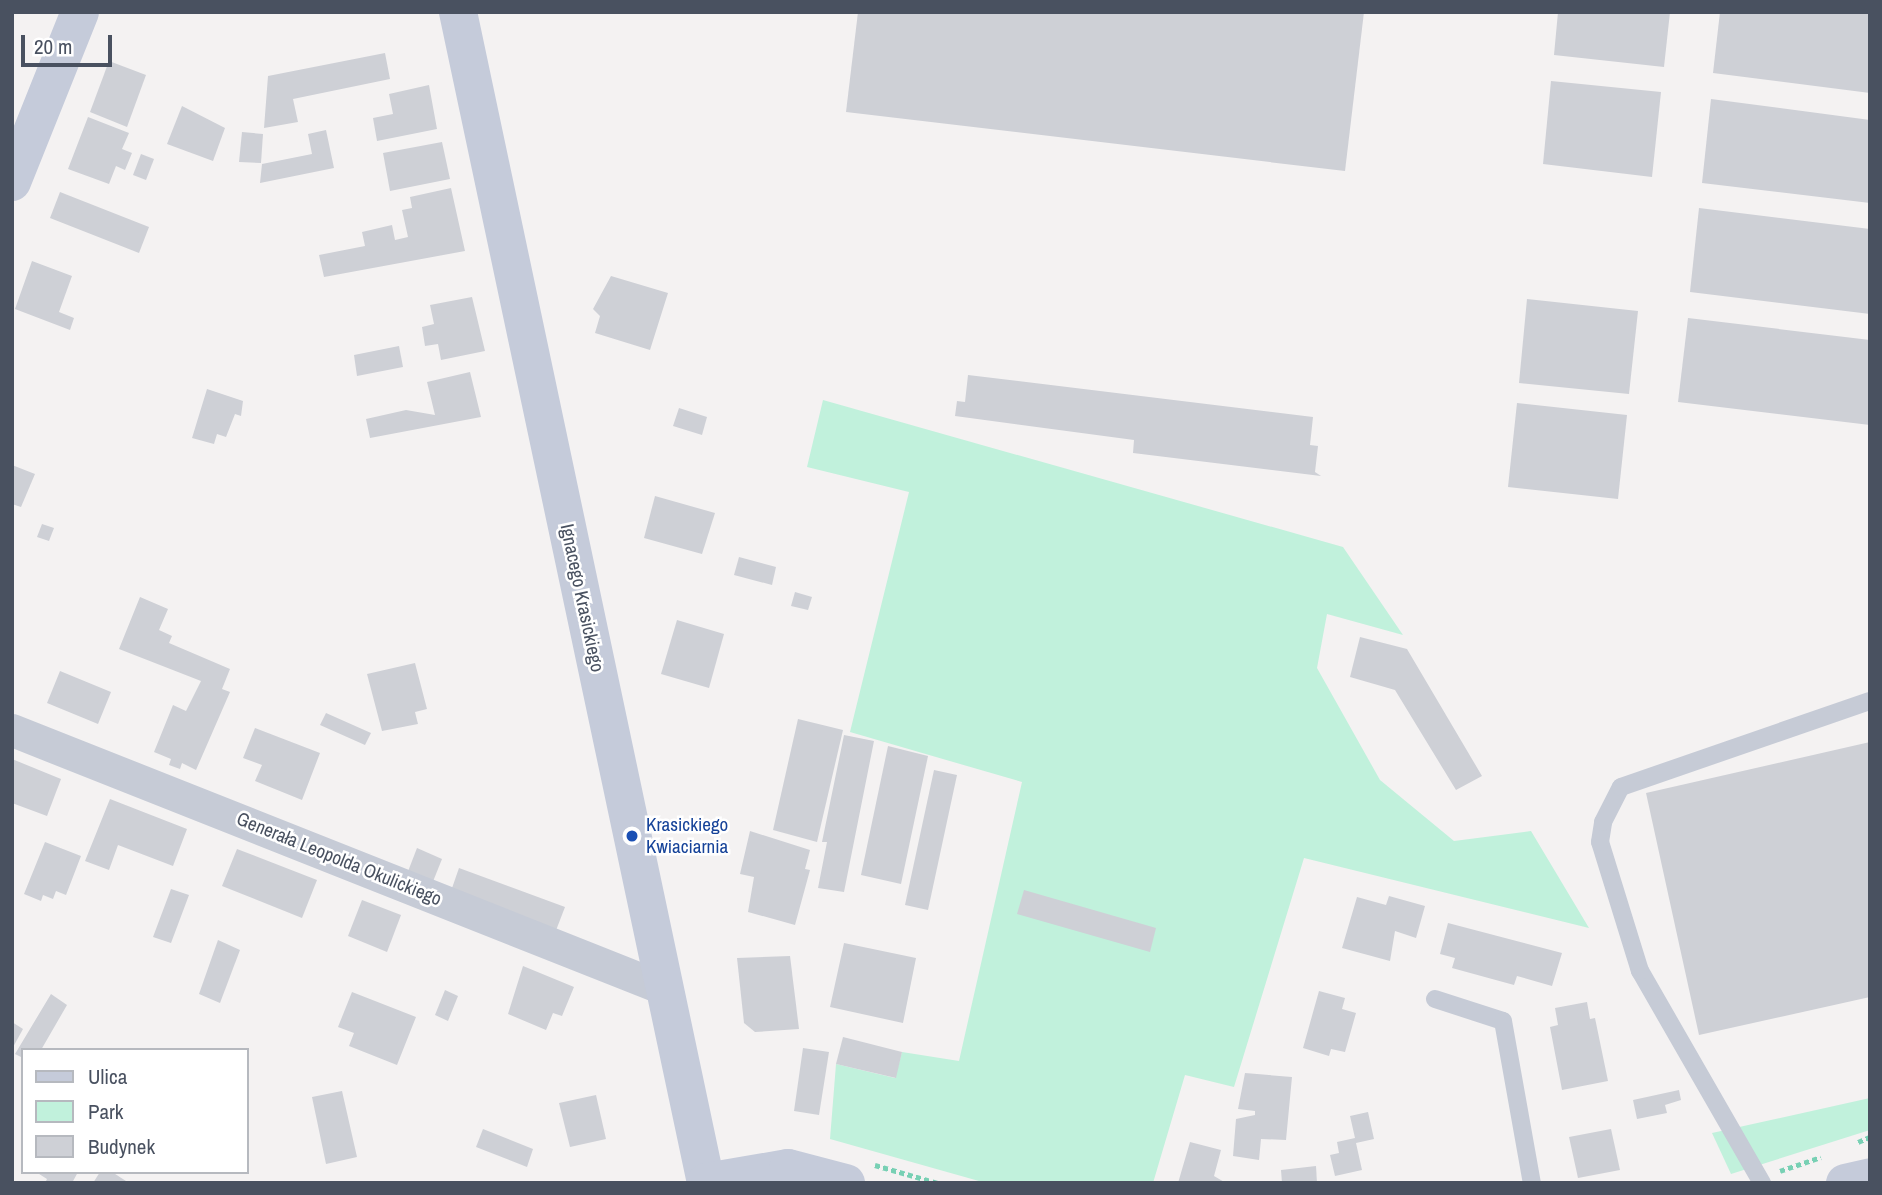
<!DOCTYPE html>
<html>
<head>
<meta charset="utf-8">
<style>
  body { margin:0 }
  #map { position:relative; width:1882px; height:1195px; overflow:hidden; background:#f4f2f2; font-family:"Archivo Narrow",sans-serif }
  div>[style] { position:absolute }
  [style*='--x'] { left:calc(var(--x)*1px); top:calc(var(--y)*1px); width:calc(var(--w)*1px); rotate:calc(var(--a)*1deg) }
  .green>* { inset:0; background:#c1f1dc }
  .building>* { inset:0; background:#ced0d6 }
  .path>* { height:4.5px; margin-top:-2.25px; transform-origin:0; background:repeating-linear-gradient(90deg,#78d0b4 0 5px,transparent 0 8.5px) }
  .lane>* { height:18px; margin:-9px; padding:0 9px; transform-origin:9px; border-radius:9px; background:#c6cbd6 }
  .street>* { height:33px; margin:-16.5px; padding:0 16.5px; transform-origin:16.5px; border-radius:16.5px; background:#c6cbd6 }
  .secondary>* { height:38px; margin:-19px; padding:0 19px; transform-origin:19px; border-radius:19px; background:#c5cbda }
  .dots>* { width:19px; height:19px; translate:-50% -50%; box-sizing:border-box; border:4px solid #fff; border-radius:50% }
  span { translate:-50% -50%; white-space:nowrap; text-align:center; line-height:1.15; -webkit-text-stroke:5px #fff; paint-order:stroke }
  .street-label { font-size:19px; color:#495160 }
  .transit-label { font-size:19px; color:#164399 }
  .left { translate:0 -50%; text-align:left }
  .frame { position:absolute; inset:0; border:14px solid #495160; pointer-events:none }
  .legend { position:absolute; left:21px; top:1048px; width:228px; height:126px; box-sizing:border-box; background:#fff; border:2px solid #b6b9bf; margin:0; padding:9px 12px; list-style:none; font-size:21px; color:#495160 }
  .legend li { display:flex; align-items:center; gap:14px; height:35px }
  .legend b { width:35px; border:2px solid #b6b9bf }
  .scale { position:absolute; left:21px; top:35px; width:91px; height:32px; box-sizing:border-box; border:4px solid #495160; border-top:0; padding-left:9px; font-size:21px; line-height:24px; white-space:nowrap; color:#495160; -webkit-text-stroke:5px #fff; paint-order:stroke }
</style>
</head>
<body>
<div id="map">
  <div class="green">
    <div style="clip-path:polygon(823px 400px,1343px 547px,1403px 635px,1327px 614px,1317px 668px,1380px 780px,1454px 841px,1531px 831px,1589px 928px,1304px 858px,1234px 1087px,1185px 1075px,1153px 1183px,986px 1183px,830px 1139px,836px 1064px,895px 1078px,902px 1052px,959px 1061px,1022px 782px,850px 732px,909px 492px,807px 467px)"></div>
    <div style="clip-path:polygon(1870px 1098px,1870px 1130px,1731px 1174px,1712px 1133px)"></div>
  </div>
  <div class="building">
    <div style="clip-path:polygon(858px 12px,1364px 12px,1345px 171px,846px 112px)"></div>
    <div style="clip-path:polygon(1558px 12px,1670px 12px,1664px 67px,1554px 55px)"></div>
    <div style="clip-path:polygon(1720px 12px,1870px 12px,1870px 93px,1713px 73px)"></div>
    <div style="clip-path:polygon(385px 53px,390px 79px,293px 99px,298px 122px,264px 128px,268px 76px)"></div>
    <div style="clip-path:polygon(109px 61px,146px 75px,127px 127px,90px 112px)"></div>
    <div style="clip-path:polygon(1551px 81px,1661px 92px,1652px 177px,1543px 164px)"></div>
    <div style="clip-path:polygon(429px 85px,437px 129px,377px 141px,373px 118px,393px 114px,389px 94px)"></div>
    <div style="clip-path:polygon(1711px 99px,1870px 120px,1870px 203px,1702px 183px)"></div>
    <div style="clip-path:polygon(182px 106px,225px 128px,213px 161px,167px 144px)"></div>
    <div style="clip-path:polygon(88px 117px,129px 133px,122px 149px,132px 153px,125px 170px,116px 166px,109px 184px,68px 169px)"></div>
    <div style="clip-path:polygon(326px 130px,334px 168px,260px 183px,262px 164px,312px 154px,308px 134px)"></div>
    <div style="clip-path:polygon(242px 132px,263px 134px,261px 163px,239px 162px)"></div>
    <div style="clip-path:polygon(442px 142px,450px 179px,390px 191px,383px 153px)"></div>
    <div style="clip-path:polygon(141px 154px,154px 159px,146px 180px,133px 175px)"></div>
    <div style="clip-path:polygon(451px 188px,465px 251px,324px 277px,319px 255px,365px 246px,362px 232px,392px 225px,395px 240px,408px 237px,402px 210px,412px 208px,410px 197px)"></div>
    <div style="clip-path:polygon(60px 192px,149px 227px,139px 253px,50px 218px)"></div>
    <div style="clip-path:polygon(1699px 208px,1870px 229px,1870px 314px,1690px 292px)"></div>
    <div style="clip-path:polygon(32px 261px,72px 276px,59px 312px,74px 318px,70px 330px,15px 309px)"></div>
    <div style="clip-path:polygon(611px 276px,668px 293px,650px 350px,595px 333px,600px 316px,593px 309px)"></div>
    <div style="clip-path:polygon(472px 297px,485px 351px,441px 360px,438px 344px,425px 346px,422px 327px,434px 324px,430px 305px)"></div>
    <div style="clip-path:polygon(1527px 299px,1638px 311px,1629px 394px,1519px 383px)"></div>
    <div style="clip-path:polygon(1688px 318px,1870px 340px,1870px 425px,1678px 402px)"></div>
    <div style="clip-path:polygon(399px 346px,403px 367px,357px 376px,354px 355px)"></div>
    <div style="clip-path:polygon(470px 372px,481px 417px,370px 438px,366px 419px,406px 410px,435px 415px,427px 382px)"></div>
    <div style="clip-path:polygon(968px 375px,1313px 417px,1310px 445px,1318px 446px,1315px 472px,1321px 476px,1133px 453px,1134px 440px,955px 416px,957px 401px,965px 402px)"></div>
    <div style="clip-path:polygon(207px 389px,243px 401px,241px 416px,235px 414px,226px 437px,217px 434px,214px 444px,192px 438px)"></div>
    <div style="clip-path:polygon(1517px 403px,1627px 415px,1618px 499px,1508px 487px)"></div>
    <div style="clip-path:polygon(679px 408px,707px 417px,702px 435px,673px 426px)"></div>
    <div style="clip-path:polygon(12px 465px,35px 474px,21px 507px,12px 504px)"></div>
    <div style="clip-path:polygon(655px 496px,715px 513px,702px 554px,644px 538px)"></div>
    <div style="clip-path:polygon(42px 524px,54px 528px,49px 541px,37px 537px)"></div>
    <div style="clip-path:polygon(739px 557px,776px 567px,772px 585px,734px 575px)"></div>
    <div style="clip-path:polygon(795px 592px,812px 597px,808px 610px,791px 606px)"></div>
    <div style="clip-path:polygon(140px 597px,168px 609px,159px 630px,172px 636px,169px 643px,230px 669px,222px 689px,230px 692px,196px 770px,182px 763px,180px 769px,169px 765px,171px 759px,154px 752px,173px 705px,186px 711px,201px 681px,119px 649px)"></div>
    <div style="clip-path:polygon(677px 620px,724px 634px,709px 688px,661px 674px)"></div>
    <div style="clip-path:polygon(1360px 637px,1407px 649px,1482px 776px,1456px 790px,1395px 690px,1350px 677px)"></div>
    <div style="clip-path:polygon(415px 663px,427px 709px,415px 712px,418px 724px,382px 731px,367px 674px)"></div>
    <div style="clip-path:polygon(60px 671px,111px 692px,98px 724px,47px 703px)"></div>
    <div style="clip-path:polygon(326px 713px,371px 733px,365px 745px,320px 725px)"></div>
    <div style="clip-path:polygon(798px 719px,843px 730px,817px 842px,773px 830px)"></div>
    <div style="clip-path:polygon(255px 728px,320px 753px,302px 800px,255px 781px,262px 765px,243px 758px)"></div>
    <div style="clip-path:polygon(844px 735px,874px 741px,844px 892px,818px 888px,827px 842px,822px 842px)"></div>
    <div style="clip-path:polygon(1870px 742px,1870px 997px,1699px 1035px,1646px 793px)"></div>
    <div style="clip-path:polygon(888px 746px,928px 756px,901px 884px,861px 875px)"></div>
    <div style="clip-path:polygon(12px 759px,61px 779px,47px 816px,12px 803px)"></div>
    <div style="clip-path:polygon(934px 770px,957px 775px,928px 910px,905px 905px)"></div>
    <div style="clip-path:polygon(110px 799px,187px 829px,173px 866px,118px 845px,109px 870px,85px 861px)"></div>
    <div style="clip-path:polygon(750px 831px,810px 850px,805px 869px,810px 870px,795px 925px,748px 912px,754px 877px,740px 874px)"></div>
    <div style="clip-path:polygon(45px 842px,81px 856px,66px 895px,56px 891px,53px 899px,43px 895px,41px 901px,24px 894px)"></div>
    <div style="clip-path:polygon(417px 848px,442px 859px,432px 884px,407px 874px)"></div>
    <div style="clip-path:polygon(237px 849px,317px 880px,302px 918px,222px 886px)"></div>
    <div style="clip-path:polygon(459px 868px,565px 907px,555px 933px,451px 891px)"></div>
    <div style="clip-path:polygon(171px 889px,189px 895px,171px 943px,153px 937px)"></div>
    <div style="clip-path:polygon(1024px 890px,1156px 928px,1150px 952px,1017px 914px)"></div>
    <div style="clip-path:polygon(1389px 896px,1425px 906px,1416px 938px,1395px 931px,1390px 961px,1342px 948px,1357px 897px,1386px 905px)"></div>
    <div style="clip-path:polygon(362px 900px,401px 915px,387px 952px,348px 936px)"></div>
    <div style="clip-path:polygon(1448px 923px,1562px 953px,1552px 986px,1517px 976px,1514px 985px,1452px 968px,1455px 958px,1440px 954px)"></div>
    <div style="clip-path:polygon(218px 940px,240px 950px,220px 1003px,199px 994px)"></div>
    <div style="clip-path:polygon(844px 943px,916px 958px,903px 1023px,830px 1007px)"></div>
    <div style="clip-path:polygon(790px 956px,799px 1029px,755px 1032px,744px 1023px,737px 958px)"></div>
    <div style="clip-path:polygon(523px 966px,574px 987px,562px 1016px,553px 1013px,546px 1030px,508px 1014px)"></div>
    <div style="clip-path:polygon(445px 990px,458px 996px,448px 1021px,435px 1015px)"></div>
    <div style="clip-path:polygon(1319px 991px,1345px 998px,1342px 1009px,1356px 1013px,1345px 1052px,1331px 1049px,1329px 1056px,1303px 1048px)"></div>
    <div style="clip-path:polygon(352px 992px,416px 1017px,397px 1065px,349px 1046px,354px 1033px,338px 1027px)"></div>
    <div style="clip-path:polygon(51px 994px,67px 1005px,41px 1050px,23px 1050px,23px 1058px,15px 1054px)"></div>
    <div style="clip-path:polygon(1587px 1002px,1590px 1019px,1595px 1018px,1608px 1081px,1562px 1090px,1550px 1027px,1558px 1025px,1555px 1008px)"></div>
    <div style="clip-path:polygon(12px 1022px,23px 1029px,12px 1049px)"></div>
    <div style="clip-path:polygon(843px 1037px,902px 1052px,896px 1078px,836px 1064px)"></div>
    <div style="clip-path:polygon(803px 1048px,829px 1052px,819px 1115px,794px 1111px)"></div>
    <div style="clip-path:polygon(1245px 1073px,1292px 1077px,1286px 1140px,1261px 1139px,1259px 1160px,1233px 1156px,1236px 1119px,1255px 1115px,1255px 1111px,1238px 1109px)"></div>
    <div style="clip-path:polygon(1679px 1090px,1681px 1100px,1665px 1105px,1667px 1113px,1637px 1119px,1633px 1100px)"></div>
    <div style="clip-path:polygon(342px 1091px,357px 1157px,326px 1164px,312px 1097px)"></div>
    <div style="clip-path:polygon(596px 1095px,606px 1139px,570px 1147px,559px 1103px)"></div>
    <div style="clip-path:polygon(1368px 1112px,1374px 1139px,1356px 1143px,1362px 1170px,1335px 1176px,1330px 1155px,1339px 1153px,1337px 1142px,1355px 1138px,1350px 1116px)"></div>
    <div style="clip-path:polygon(483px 1129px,533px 1149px,527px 1167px,476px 1147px)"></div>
    <div style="clip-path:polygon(1611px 1129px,1620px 1170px,1578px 1178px,1569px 1137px)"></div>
    <div style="clip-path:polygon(1190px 1142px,1221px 1150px,1214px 1176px,1226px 1183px,1178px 1183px)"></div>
    <div style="clip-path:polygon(1316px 1166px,1317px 1183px,1282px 1183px,1281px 1170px)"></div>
    <div style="clip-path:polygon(36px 1172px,78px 1172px,72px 1183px,45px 1183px,47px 1179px)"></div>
    <div style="clip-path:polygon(100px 1172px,112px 1172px,126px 1181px,93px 1183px)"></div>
  </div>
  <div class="path">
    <div style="--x:1858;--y:1142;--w:13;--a:-23"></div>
    <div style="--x:875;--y:1165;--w:66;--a:15.9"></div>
    <div style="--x:1780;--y:1171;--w:43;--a:-18.9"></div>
  </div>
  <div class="lane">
    <div style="--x:1435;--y:999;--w:71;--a:17.9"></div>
    <div style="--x:1503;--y:1021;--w:165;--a:79.9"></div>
    <div style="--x:1762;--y:1183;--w:245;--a:-119.9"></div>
    <div style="--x:1640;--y:971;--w:135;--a:-107.2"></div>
    <div style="--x:1600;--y:842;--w:20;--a:-81"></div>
    <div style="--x:1603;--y:822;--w:39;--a:-63"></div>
    <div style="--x:1621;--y:787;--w:263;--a:-19.1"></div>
  </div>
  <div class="street">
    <div style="--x:12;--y:730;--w:702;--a:21.63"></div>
  </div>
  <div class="secondary">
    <div style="--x:458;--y:12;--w:1197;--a:78.04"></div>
    <div style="--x:12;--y:182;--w:183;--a:-68.2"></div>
    <div style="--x:706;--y:1182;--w:83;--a:-9.7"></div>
    <div style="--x:788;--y:1168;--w:60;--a:14.5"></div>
    <div style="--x:1845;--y:1183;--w:26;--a:-13"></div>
  </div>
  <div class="dots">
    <div style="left:632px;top:836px;background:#1a4fb4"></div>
  </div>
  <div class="street-label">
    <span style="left:582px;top:598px;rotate:78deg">Ignacego Krasickiego</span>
    <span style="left:339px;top:859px;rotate:22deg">Generała Leopolda Okulickiego</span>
  </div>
  <div class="transit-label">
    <span class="left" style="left:646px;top:836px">Krasickiego<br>Kwiaciarnia</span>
  </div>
  <div class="frame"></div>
  <ul class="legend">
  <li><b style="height:9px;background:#c5cbda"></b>Ulica</li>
  <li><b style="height:19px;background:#c1f1dc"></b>Park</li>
  <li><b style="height:19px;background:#ced0d6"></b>Budynek</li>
  </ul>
  <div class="scale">20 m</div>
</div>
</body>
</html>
